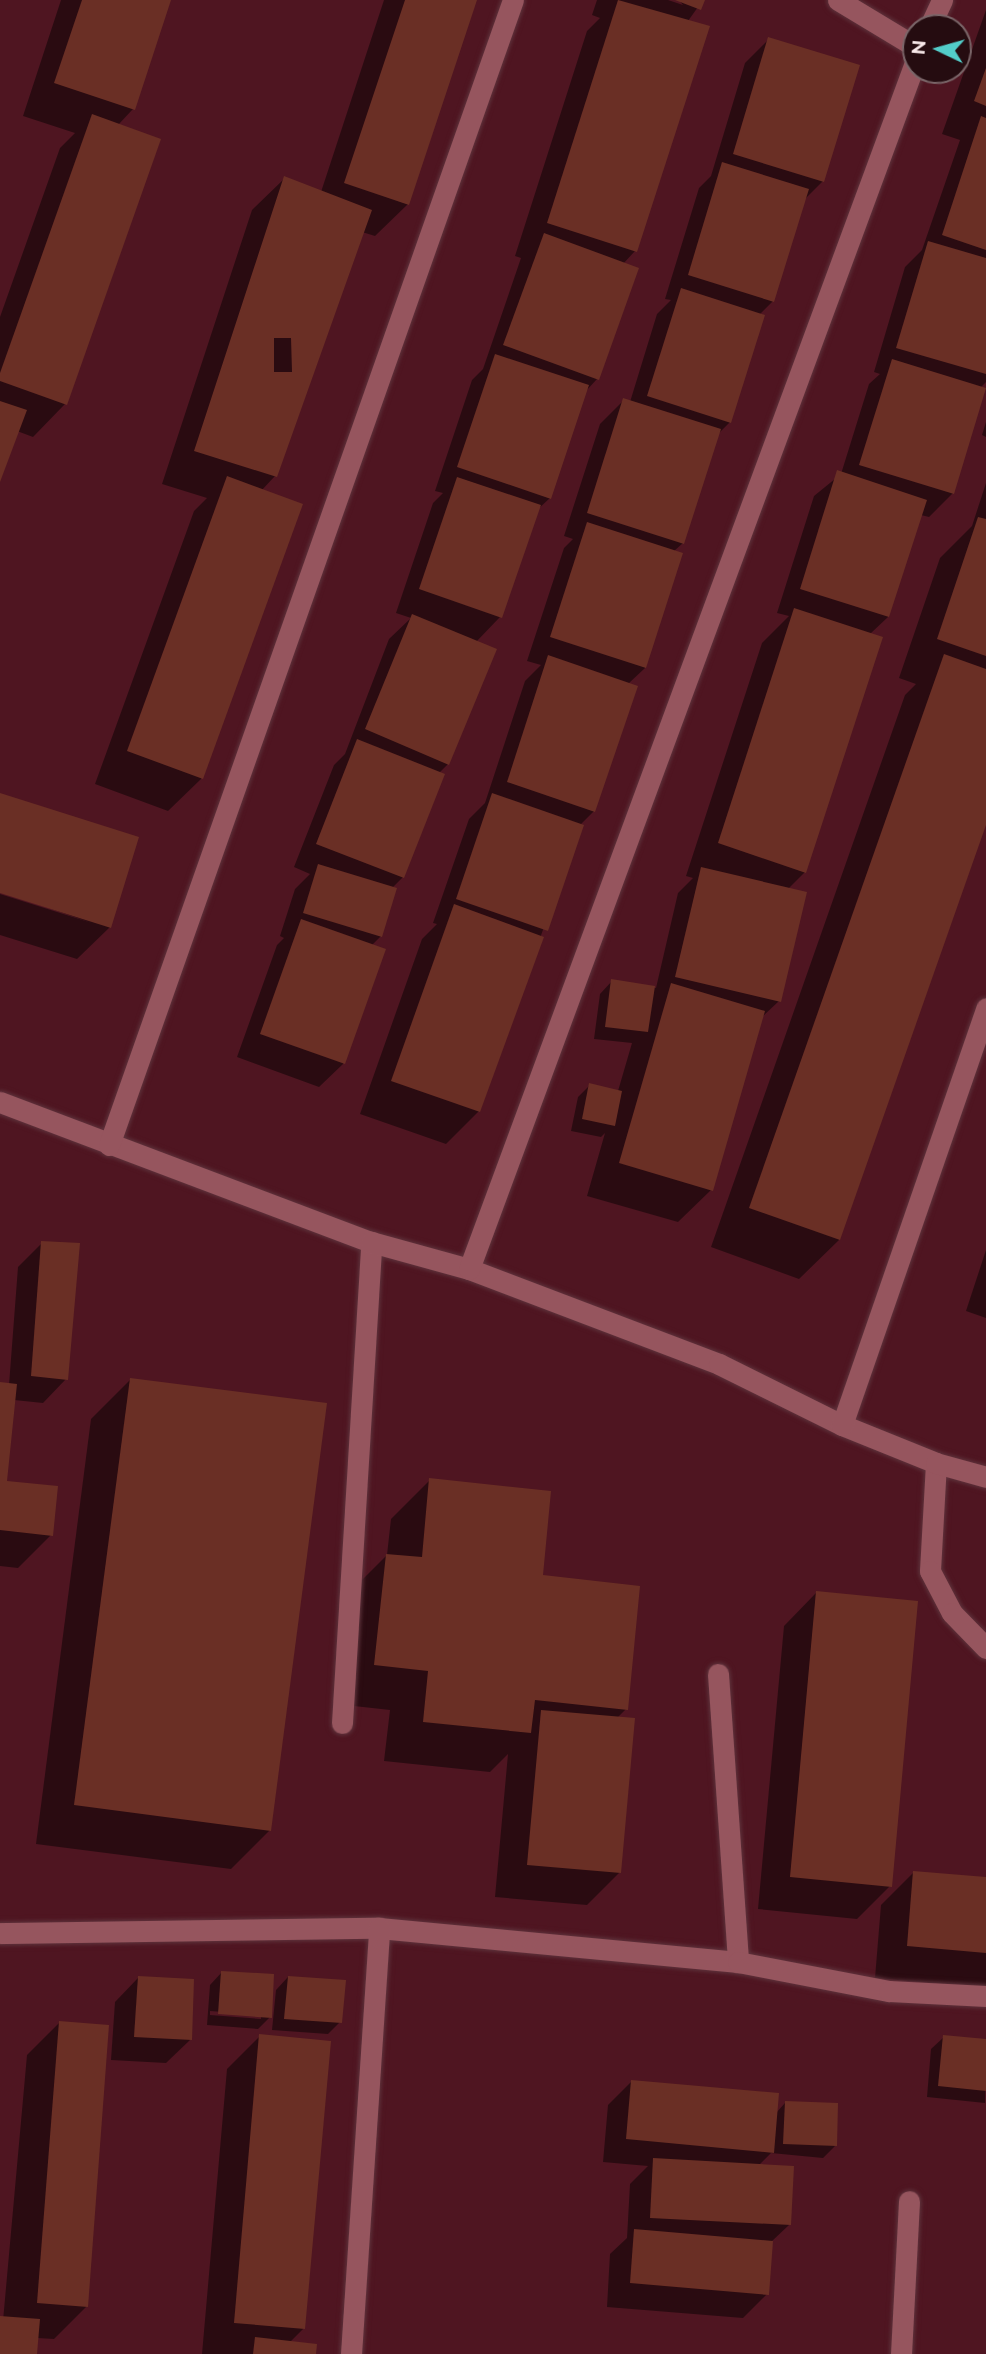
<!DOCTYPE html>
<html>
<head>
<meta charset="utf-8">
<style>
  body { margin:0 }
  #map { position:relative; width:986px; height:2354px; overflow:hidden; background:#4f1521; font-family:Raleway,sans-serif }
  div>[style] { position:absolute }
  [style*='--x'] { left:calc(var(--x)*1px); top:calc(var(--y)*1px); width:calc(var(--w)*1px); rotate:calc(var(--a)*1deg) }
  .shadow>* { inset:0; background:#0007 }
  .building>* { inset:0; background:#6a2f25 }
  .roads { filter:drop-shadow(0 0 2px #5e333c) drop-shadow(0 0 2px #5e333c) }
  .lane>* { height:21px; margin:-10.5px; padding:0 10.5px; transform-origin:10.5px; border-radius:10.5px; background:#96555e }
  .street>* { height:21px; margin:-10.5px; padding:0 10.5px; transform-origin:10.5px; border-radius:10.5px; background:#96555e }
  span { translate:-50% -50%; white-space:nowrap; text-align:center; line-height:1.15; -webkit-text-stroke:6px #250c10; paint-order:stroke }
  .north { position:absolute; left:902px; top:14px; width:70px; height:70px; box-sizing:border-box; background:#250c10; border:2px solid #7a6568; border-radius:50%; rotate:275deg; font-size:19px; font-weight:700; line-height:28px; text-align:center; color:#faeaeb }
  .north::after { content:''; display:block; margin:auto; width:24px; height:32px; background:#53cdc9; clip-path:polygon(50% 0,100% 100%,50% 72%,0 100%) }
</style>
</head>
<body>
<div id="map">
  <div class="shadow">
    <div style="clip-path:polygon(61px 0,169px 0,133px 109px,118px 125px,65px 404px,33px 437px,17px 431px,0 478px,0 317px,60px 148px,75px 133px,23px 116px)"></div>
    <div style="clip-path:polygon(384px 0,475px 0,408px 204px,375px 236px,362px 232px,275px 476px,261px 491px,300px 505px,201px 779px,168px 811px,95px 784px,194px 511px,207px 498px,162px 484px,252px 210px,285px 178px,321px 192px)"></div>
    <div style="clip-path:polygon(597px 0,668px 0,683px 5px,679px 0,703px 0,688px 21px,708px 27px,635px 251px,623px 264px,597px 379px,586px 391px,550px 498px,537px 510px,500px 617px,476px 642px,448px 764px,439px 773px,403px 877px,392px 888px,381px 936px,371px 946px,383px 950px,343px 1064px,319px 1087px,237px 1057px,277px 945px,284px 938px,280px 936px,295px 889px,310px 874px,294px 867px,334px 765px,345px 754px,389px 639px,411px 618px,396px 613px,433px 503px,443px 493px,435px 491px,472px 380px,483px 369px,521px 258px,515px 256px,587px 31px,600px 18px,592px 15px)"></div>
    <div style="clip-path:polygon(986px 10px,986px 382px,980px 388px,953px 493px,929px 517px,921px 515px,888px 617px,870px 634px,805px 872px,788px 889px,779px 1001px,760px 1019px,711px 1190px,678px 1222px,587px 1196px,605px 1133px,601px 1137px,571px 1131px,578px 1097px,590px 1085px,618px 1091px,632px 1043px,594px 1039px,600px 994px,612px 981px,656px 988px,678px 893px,693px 878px,686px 876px,762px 643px,789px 616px,777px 613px,814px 496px,841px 474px,869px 384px,880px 374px,874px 372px,905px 267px,922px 250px,960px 140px,942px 134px)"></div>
    <div style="clip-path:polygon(769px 39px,823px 181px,804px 200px,773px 301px,759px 315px,730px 422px,717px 435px,683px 543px,673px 552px,645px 668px,628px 684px,594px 811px,580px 825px,479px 1111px,446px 1144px,360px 1114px,422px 939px,437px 924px,433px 923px,469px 819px,485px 803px,525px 681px,541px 665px,527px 661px,564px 548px,573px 539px,564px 536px,600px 424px,624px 400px,630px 402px,657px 314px,671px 300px,665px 299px,699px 188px,711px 176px,745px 63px)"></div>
    <div style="clip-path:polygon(986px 422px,986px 437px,982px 435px)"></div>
    <div style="clip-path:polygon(986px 483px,986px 820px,839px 1240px,799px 1279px,711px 1247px,905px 695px,916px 684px,899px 678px,940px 558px,972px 526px)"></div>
    <div style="clip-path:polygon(0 795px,110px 927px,77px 959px,0 935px,0 894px,92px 923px,0 891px)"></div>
    <div style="clip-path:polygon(42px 1243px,66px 1379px,43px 1403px,14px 1400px,5px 1482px,51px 1535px,18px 1568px,0 1566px,0 1384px,9px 1385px,18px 1267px)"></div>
    <div style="clip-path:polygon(986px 1250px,986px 1318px,966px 1311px)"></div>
    <div style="clip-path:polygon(130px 1380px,270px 1830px,231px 1869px,36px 1844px,91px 1419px)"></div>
    <div style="clip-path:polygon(430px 1480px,541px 1577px,626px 1709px,617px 1718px,620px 1872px,587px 1905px,495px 1897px,508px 1754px,490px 1772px,384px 1761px,390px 1710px,336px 1704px,347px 1595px,387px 1555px,391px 1519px)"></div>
    <div style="clip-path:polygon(816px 1593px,890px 1886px,857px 1919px,758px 1909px,784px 1626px)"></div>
    <div style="clip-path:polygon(914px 1872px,986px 1878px,986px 1988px,875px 1978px,881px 1905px)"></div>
    <div style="clip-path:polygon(evenodd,222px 1972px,270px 2017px,258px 2029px,207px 2025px,210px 1985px,222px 1972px,210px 2011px,261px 2015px,261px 2019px,210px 2015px,210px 2011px)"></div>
    <div style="clip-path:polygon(288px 1977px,340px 2022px,328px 2034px,272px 2030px,276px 1990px)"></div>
    <div style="clip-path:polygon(138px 1978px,190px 2040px,166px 2063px,111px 2060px,115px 2002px)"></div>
    <div style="clip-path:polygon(60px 2022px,86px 2307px,54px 2339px,37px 2338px,36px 2354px,0 2354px,27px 2055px)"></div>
    <div style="clip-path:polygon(260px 2036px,304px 2328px,289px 2343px,314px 2354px,202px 2354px,227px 2069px)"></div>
    <div style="clip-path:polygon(944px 2037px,986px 2041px,985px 2103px,927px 2097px,931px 2049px)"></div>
    <div style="clip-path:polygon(632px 2081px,776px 2113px,785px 2103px,835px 2146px,823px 2158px,771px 2153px,758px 2166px,789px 2225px,771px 2242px,767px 2294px,743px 2318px,607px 2307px,610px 2254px,627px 2238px,630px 2184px,648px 2166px,603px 2162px,608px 2105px)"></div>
  </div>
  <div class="building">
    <div style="clip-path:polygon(82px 0,171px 0,135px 110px,54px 83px)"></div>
    <div style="clip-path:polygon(405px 0,477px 0,409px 205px,344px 183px)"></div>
    <div style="clip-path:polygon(618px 0,710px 26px,637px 252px,547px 223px)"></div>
    <div style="clip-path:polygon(675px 0,705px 0,701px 10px)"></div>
    <div style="clip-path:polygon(768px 37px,860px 65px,824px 182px,733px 154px)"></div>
    <div style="clip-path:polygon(986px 68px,986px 106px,974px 101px)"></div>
    <div style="clip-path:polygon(92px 114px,161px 139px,67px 405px,0 381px,0 373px)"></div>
    <div style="clip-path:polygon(981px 116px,986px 118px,986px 250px,942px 235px)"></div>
    <div style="clip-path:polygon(722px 162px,809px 189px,774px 302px,688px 275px)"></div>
    <div style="clip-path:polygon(evenodd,284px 176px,372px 210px,277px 477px,194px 451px,284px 176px,274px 338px,291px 338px,292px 372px,274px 372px,274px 338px)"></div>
    <div style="clip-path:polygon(544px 233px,639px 268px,599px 380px,503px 345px)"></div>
    <div style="clip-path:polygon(928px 241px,986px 258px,986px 374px,896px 348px)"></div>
    <div style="clip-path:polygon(681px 288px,765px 315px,731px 423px,647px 396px)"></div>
    <div style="clip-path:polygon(495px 354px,589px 385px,551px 499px,457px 467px)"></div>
    <div style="clip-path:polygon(892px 359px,986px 388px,954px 494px,859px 465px)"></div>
    <div style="clip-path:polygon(623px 398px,721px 429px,684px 544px,587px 513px)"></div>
    <div style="clip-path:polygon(0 401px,27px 410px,0 482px)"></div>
    <div style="clip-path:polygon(837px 470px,927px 500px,889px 617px,800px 589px)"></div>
    <div style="clip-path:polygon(227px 476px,303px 504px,203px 779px,127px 751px)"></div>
    <div style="clip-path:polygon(457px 477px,541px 505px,502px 618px,419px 589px)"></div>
    <div style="clip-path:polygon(978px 517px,986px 519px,986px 656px,937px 639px)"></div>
    <div style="clip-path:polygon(587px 522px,683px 553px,646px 668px,550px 637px)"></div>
    <div style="clip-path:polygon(794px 608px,883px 637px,806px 873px,718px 843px)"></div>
    <div style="clip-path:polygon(412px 614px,497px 649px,449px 765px,365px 729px)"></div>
    <div style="clip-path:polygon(944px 654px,986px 669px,986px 825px,840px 1240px,749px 1208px)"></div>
    <div style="clip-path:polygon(548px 655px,638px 686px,595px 812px,507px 782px)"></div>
    <div style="clip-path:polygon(357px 739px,445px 774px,404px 878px,316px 844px)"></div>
    <div style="clip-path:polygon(0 793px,139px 837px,111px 928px,0 893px)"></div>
    <div style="clip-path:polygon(492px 793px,584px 825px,548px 931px,456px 899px)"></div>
    <div style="clip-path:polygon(318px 864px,397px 888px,382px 937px,303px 913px)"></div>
    <div style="clip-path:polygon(701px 867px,807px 892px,781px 1002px,675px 977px)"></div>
    <div style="clip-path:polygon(454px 904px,544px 937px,480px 1112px,391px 1081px)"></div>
    <div style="clip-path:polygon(301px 919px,386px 949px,345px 1064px,260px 1034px)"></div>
    <div style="clip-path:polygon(611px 979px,655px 986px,648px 1032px,605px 1027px)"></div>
    <div style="clip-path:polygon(671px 983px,765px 1011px,713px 1191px,619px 1163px)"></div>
    <div style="clip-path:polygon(589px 1083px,622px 1091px,615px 1126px,582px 1119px)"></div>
    <div style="clip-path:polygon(41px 1241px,80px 1243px,68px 1380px,31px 1376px)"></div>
    <div style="clip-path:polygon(130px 1378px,327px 1403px,271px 1831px,74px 1805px)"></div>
    <div style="clip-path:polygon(0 1382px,17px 1384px,7px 1481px,58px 1486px,53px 1536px,0 1530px)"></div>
    <div style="clip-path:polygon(429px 1478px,551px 1491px,543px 1575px,640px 1586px,628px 1710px,535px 1700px,531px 1733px,423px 1722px,428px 1671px,374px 1665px,386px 1554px,422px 1557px)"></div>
    <div style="clip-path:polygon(816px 1591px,918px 1601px,892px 1887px,790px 1877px)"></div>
    <div style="clip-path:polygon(541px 1710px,635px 1718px,621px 1873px,527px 1865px)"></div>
    <div style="clip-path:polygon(913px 1871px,986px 1877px,986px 1953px,907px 1946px)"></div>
    <div style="clip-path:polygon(221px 1971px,274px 1974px,272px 2018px,218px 2014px)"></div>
    <div style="clip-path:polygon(138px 1976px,194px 1979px,192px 2040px,134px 2037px)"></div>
    <div style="clip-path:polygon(288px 1976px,346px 1980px,342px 2023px,284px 2019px)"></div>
    <div style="clip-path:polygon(59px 2021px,109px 2025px,88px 2307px,37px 2303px)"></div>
    <div style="clip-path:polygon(259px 2034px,331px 2041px,305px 2329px,234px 2323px)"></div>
    <div style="clip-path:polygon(943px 2035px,986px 2039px,986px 2091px,938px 2086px)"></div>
    <div style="clip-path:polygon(631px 2080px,779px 2093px,774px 2153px,626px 2139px)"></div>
    <div style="clip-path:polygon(785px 2101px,838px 2103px,837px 2146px,783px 2144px)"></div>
    <div style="clip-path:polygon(653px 2158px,794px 2166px,791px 2225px,650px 2218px)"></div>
    <div style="clip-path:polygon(634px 2229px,773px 2241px,769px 2295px,630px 2283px)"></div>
    <div style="clip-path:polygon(0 2316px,40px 2319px,37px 2354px,0 2354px)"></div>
    <div style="clip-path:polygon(255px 2337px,317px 2344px,316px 2354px,253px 2354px)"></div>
  </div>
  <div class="roads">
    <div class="lane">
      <div style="--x:936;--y:1463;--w:108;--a:93.2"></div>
      <div style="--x:930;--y:1571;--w:47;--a:62.4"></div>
      <div style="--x:952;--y:1613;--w:49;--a:45.8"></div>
      <div style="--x:342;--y:1723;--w:482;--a:-86.5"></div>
      <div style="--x:0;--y:1933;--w:379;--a:-0.8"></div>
      <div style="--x:379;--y:1928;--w:361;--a:5.4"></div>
    </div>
    <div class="street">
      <div style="--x:838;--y:0;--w:91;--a:31.1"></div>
      <div style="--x:929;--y:28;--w:31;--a:-65"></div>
      <div style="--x:0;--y:1102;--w:397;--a:20.7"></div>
      <div style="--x:371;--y:1242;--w:102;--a:15.4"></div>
      <div style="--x:469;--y:1269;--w:267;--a:20.8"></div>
      <div style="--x:719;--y:1364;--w:137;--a:26.4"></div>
      <div style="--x:842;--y:1425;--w:101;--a:22"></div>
      <div style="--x:936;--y:1463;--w:52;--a:15.6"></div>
      <div style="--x:109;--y:1145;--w:1214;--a:-70.57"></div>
      <div style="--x:469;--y:1269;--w:1289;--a:-69.71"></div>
      <div style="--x:842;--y:1425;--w:441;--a:-70.9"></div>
      <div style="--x:718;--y:1674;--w:289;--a:86"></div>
      <div style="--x:738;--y:1962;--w:154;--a:10.9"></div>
      <div style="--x:889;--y:1991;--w:97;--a:3"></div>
      <div style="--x:351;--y:2354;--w:427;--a:-86.2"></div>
      <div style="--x:901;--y:2354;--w:153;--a:-87"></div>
    </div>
  </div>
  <div class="north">N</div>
</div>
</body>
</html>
